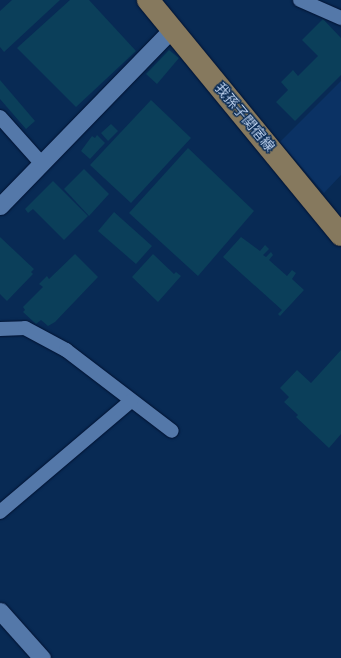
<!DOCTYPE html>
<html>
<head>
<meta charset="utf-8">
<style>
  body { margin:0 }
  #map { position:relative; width:341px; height:658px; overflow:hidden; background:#082a54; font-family:Lato,"Noto Sans JP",sans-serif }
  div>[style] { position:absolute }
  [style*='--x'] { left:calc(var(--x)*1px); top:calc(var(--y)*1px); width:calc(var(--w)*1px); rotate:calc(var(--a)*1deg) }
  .built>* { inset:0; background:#0b3264 }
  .building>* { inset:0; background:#0b3f5a }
  .roads { filter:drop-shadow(0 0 1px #001231) drop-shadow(0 0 1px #001231) }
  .minor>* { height:14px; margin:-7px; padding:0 7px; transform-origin:7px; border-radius:7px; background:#5478a9 }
  .tertiary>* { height:17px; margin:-8.5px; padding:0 8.5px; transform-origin:8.5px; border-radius:8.5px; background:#5478a9 }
  .primary>* { height:22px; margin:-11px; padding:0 11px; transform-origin:11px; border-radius:11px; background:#86795e }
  span { translate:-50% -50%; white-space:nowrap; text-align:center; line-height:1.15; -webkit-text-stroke:3px #082a54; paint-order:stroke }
  .street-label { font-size:14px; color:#c4d7f3 }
</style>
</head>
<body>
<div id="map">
  <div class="built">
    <div style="clip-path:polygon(341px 81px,341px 175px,324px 193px,280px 142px)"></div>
  </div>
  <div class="building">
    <div style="clip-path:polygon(12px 0,60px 0,4px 52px,0 47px,0 11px)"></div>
    <div style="clip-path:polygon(70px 0,89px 0,136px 51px,76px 107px,17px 48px)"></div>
    <div style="clip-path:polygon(323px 19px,341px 38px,341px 75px,295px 121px,276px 102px,288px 90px,281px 82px,293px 70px,298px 76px,318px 56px,302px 40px)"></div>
    <div style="clip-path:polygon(169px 50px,179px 58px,157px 84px,146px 74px)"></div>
    <div style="clip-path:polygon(0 80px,35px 121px,26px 129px,0 99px)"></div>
    <div style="clip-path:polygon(151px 100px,191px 138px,131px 203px,90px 165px)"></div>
    <div style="clip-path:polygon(111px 124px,118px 131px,108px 141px,101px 133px)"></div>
    <div style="clip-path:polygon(97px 135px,105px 143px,90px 159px,81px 151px,92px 136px,95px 138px)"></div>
    <div style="clip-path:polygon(188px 148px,254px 211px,198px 276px,129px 213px)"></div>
    <div style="clip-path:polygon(84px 169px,109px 194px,89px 216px,64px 189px)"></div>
    <div style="clip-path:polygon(53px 181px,88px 216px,64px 240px,33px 209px,28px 213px,25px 209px)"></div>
    <div style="clip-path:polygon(114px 212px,152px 246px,136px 264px,98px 231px)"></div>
    <div style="clip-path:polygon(0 237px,34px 269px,31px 272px,33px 274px,7px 301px,0 294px)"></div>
    <div style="clip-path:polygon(241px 237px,260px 251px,265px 245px,269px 249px,263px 255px,266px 257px,271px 252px,273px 255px,269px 260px,287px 276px,292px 270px,296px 273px,292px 279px,304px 290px,280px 316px,278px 314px,282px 310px,223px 257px)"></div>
    <div style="clip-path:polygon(75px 254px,98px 277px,55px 322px,48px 326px,41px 320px,36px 324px,23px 312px,25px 310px,23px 307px,43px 287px,39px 284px,47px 276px,49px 279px)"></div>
    <div style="clip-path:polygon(153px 254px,174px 274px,176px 272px,181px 276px,158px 302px,132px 277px)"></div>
    <div style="clip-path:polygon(341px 350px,341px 434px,329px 448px,296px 417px,298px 415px,284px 402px,289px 397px,280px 388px,297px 370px,311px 383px)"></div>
  </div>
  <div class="roads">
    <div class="minor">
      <div style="--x:300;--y:0;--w:45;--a:23.7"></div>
      <div style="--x:0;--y:117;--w:63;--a:48.2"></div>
      <div style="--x:0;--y:329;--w:25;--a:-2"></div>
      <div style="--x:25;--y:328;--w:47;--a:28.2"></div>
      <div style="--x:66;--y:350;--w:133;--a:37.4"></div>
      <div style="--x:0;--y:512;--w:172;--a:-40.3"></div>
    </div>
    <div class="tertiary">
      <div style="--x:0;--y:206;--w:247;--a:-45.8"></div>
      <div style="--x:0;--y:611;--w:63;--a:48.2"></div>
    </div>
    <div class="primary">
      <div style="--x:148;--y:0;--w:304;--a:50.6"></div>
    </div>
  </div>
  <div class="street-label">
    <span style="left:245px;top:117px;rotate:50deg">我孫子関宿線</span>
  </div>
</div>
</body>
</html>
